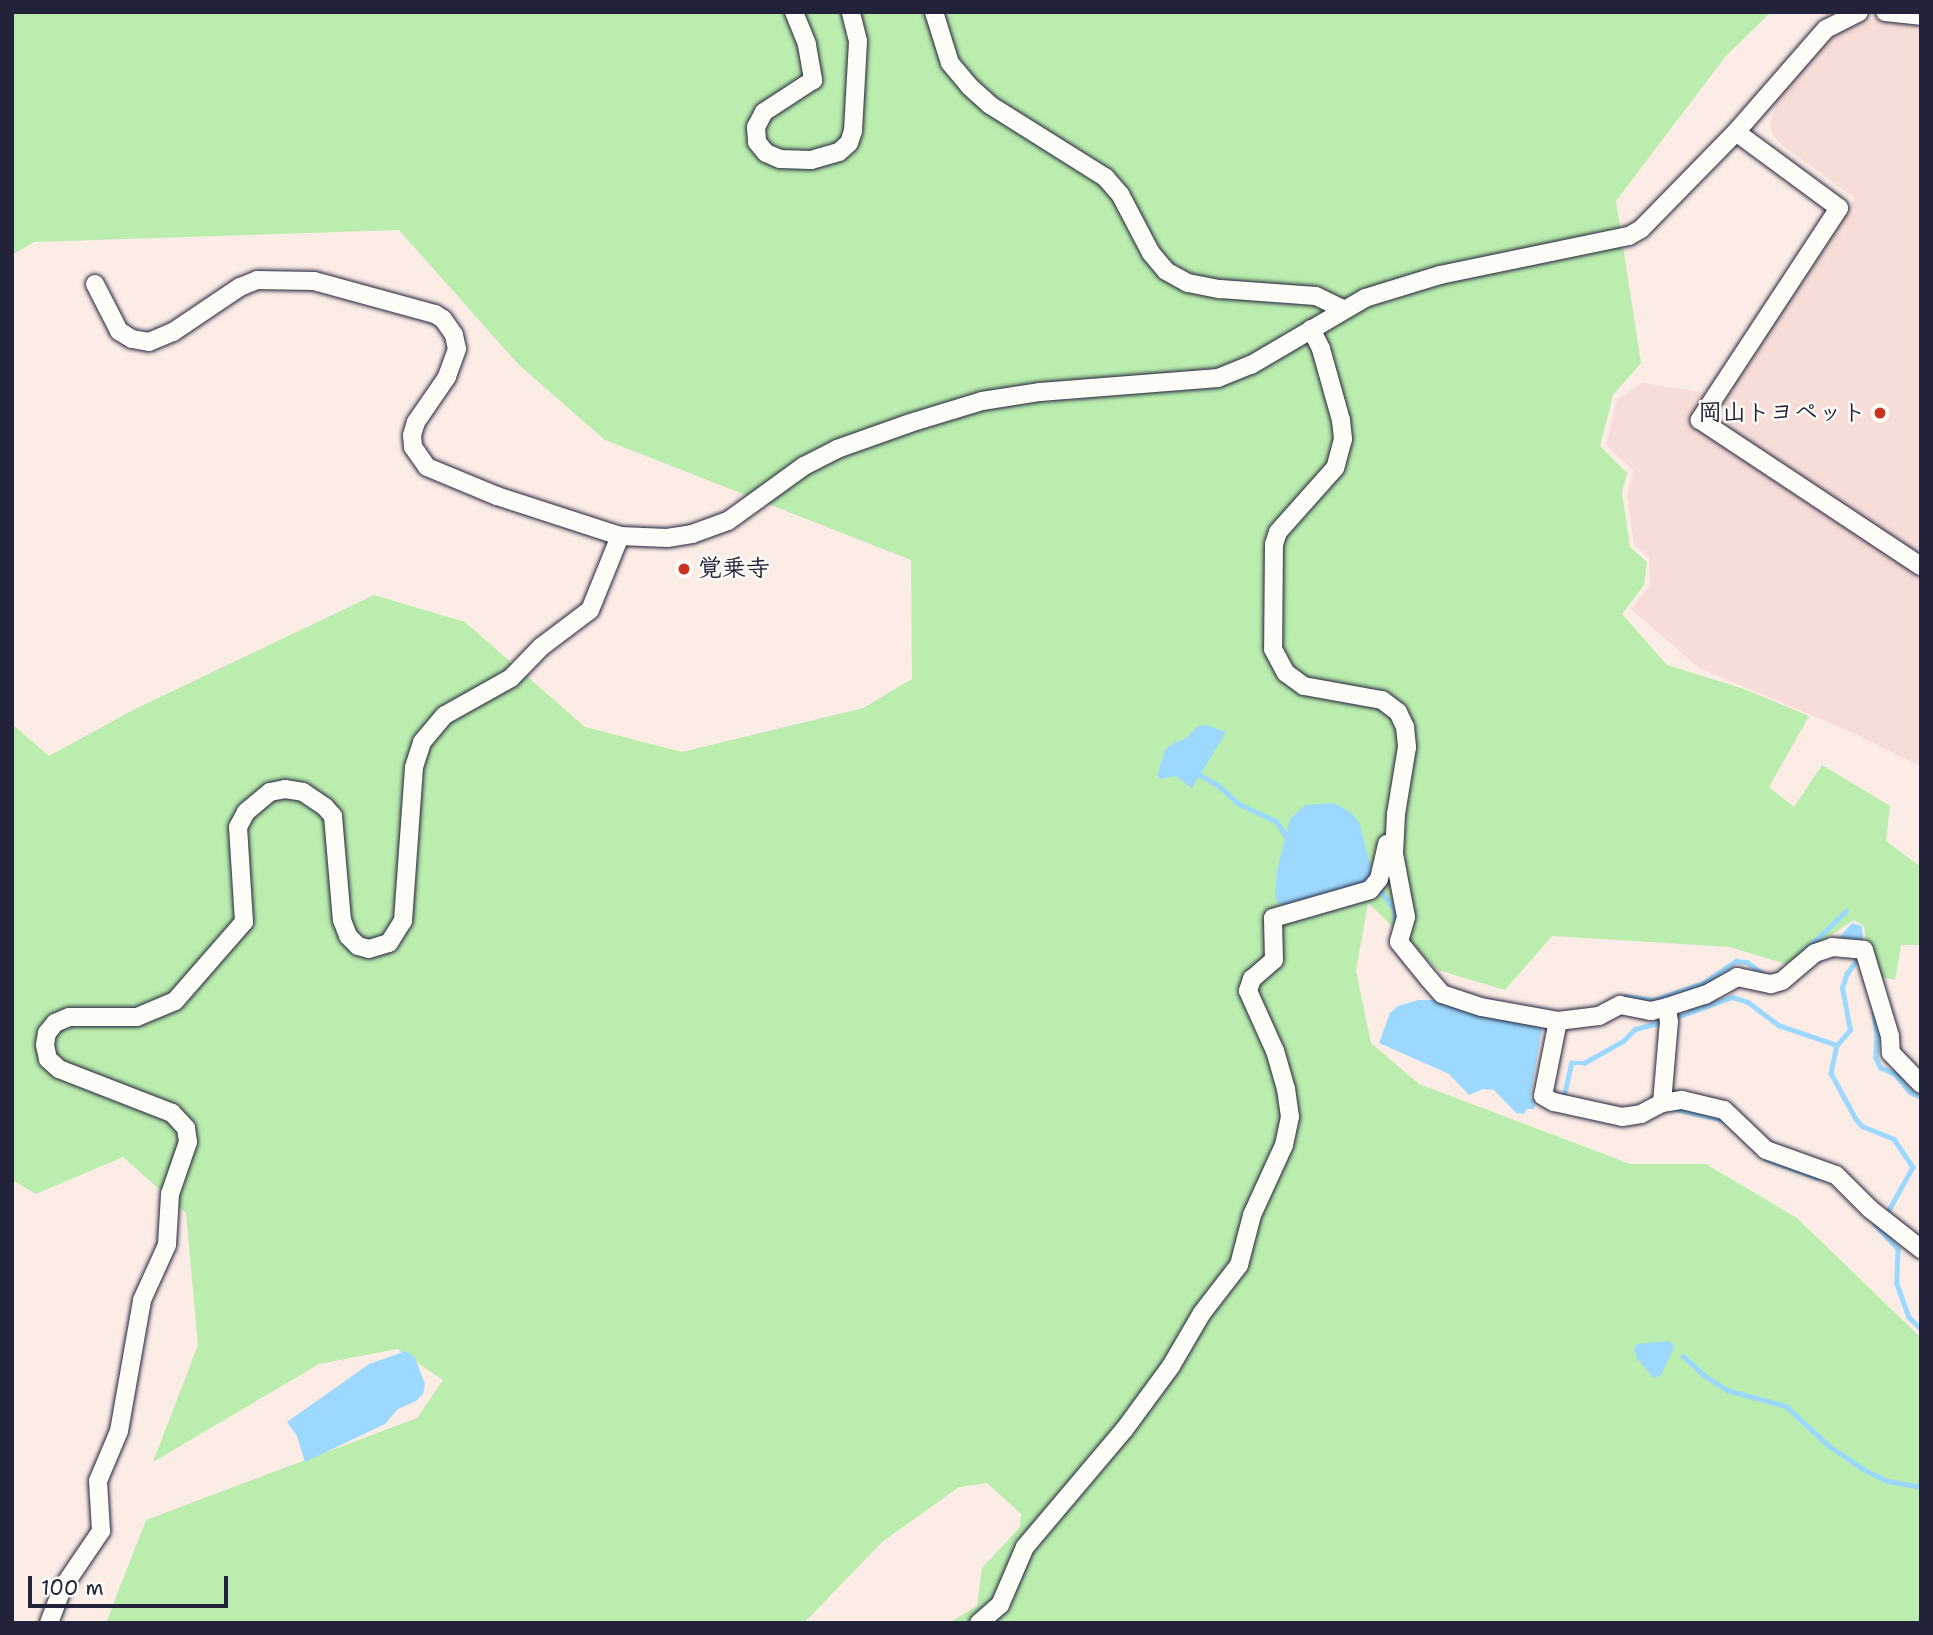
<!DOCTYPE html>
<html>
<head>
<meta charset="utf-8">
<style>
  body { margin:0 }
  #map { position:relative; width:1933px; height:1635px; overflow:hidden; background:#fcece6; font-family:"Shantell Sans","Klee One",sans-serif }
  div>[style] { position:absolute }
  [style*='--x'] { left:calc(var(--x)*1px); top:calc(var(--y)*1px); width:calc(var(--w)*1px); rotate:calc(var(--a)*1deg) }
  .built>* { inset:0; background:#f7ddd8 }
  .green>* { inset:0; background:#baedae }
  .water>* { inset:0; background:#9dd9fe }
  .stream>* { height:4.5px; margin:-2.25px; padding:0 2.25px; transform-origin:2.25px; border-radius:2.25px; background:#9dd9fe }
  .roads { filter:drop-shadow(0 0 2px #22223b) drop-shadow(0 0 2px #22223b) }
  .minor>* { height:18px; margin:-9px; padding:0 9px; transform-origin:9px; border-radius:9px; background:#fdfcf7 }
  .dots>* { width:19px; height:19px; translate:-50% -50%; box-sizing:border-box; border:4px solid #fdfcf7; border-radius:50% }
  span { translate:-50% -50%; white-space:nowrap; text-align:center; line-height:1.15; -webkit-text-stroke:5px #fdfcf7; paint-order:stroke }
  .poi-label { font-size:24px; color:#22223b; font-weight:700 }
  .right { translate:-100% -50%; text-align:right }
  .left { translate:0 -50%; text-align:left }
  .frame { position:absolute; inset:0; border:14px solid #22223b; pointer-events:none }
  .scale { position:absolute; left:28px; top:1576px; width:200px; height:32px; box-sizing:border-box; border:4px solid #22223b; border-top:0; padding-left:9px; font-size:21px; line-height:24px; white-space:nowrap; color:#22223b; -webkit-text-stroke:5px #fdfcf7; paint-order:stroke }
</style>
</head>
<body>
<div id="map">
  <div class="built">
    <div style="clip-path:polygon(1862px 19px,1882px 19px,1921px 25px,1921px 767px,1851px 732px,1699px 668px,1631px 609px,1650px 585px,1649px 558px,1634px 545px,1627px 493px,1634px 471px,1606px 445px,1617px 399px,1642px 383px,1726px 396px,1855px 198px,1783px 146px,1772px 135px,1770px 122px,1776px 108px,1774px 96px,1830px 37px)"></div>
  </div>
  <div class="green">
    <div style="clip-path:polygon(12px 12px,1771px 12px,1725px 57px,1616px 201px,1641px 363px,1613px 395px,1600px 446px,1627px 473px,1622px 493px,1630px 547px,1647px 562px,1644px 585px,1622px 614px,1667px 665px,1741px 688px,1809px 716px,1769px 787px,1794px 807px,1822px 765px,1890px 806px,1886px 841px,1921px 867px,1921px 945px,1901px 945px,1895px 980px,1877px 976px,1867px 951px,1864px 926px,1854px 920px,1786px 964px,1730px 947px,1552px 936px,1505px 990px,1438px 970px,1368px 903px,1356px 971px,1371px 1043px,1419px 1084px,1630px 1164px,1706px 1164px,1797px 1218px,1921px 1338px,1921px 1623px,949px 1623px,977px 1606px,982px 1568px,1020px 1527px,1021px 1514px,987px 1483px,959px 1487px,882px 1542px,804px 1623px,106px 1623px,146px 1520px,417px 1418px,443px 1380px,397px 1349px,319px 1364px,153px 1462px,198px 1345px,186px 1213px,123px 1157px,36px 1194px,12px 1180px,12px 724px,49px 756px,133px 710px,374px 595px,465px 622px,585px 727px,682px 752px,863px 708px,912px 679px,911px 560px,605px 440px,518px 364px,399px 230px,34px 242px,12px 255px)"></div>
  </div>
  <div class="water">
    <div style="clip-path:polygon(1206px 725px,1226px 732px,1192px 788px,1175px 776px,1161px 779px,1157px 776px,1165px 750px,1173px 743px,1185px 739px,1198px 726px)"></div>
    <div style="clip-path:polygon(1334px 803px,1350px 812px,1359px 822px,1374px 879px,1368px 885px,1286px 905px,1278px 903px,1275px 897px,1277px 871px,1290px 819px,1305px 805px)"></div>
    <div style="clip-path:polygon(1852px 923px,1862px 926px,1863px 941px,1836px 941px)"></div>
    <div style="clip-path:polygon(1418px 1000px,1443px 1000px,1543px 1023px,1530px 1098px,1536px 1099px,1534px 1109px,1527px 1109px,1524px 1114px,1516px 1113px,1494px 1090px,1483px 1089px,1469px 1095px,1449px 1074px,1379px 1043px,1390px 1013px,1398px 1006px)"></div>
    <div style="clip-path:polygon(1669px 1341px,1675px 1346px,1661px 1375px,1654px 1378px,1637px 1359px,1634px 1348px,1637px 1344px)"></div>
    <div style="clip-path:polygon(406px 1351px,415px 1358px,425px 1384px,423px 1394px,416px 1401px,398px 1409px,385px 1424px,305px 1462px,297px 1436px,287px 1422px,369px 1364px)"></div>
  </div>
  <div class="stream">
    <div style="--x:1197;--y:773;--w:24;--a:30"></div>
    <div style="--x:1218;--y:785;--w:28;--a:42"></div>
    <div style="--x:1239;--y:804;--w:41;--a:24.7"></div>
    <div style="--x:1276;--y:821;--w:23;--a:56"></div>
    <div style="--x:1378;--y:887;--w:26;--a:53"></div>
    <div style="--x:1394;--y:908;--w:20;--a:81"></div>
    <div style="--x:1803;--y:952;--w:59;--a:-43.6"></div>
    <div style="--x:1605;--y:1004;--w:22;--a:-21"></div>
    <div style="--x:1626;--y:996;--w:28;--a:8"></div>
    <div style="--x:1654;--y:1000;--w:52;--a:-19.1"></div>
    <div style="--x:1703;--y:983;--w:40;--a:-34"></div>
    <div style="--x:1736;--y:961;--w:11;--a:5"></div>
    <div style="--x:1747;--y:962;--w:22;--a:36"></div>
    <div style="--x:1874;--y:1011;--w:25;--a:83"></div>
    <div style="--x:1877;--y:1036;--w:22;--a:93"></div>
    <div style="--x:1876;--y:1058;--w:10;--a:66"></div>
    <div style="--x:1880;--y:1067;--w:17;--a:25"></div>
    <div style="--x:1895;--y:1074;--w:23;--a:50"></div>
    <div style="--x:1910;--y:1092;--w:12;--a:24"></div>
    <div style="--x:1674;--y:1018;--w:62;--a:-19.9"></div>
    <div style="--x:1732;--y:997;--w:17;--a:17"></div>
    <div style="--x:1748;--y:1002;--w:38;--a:37"></div>
    <div style="--x:1778;--y:1025;--w:62;--a:18.7"></div>
    <div style="--x:1837;--y:1045;--w:29;--a:102"></div>
    <div style="--x:1831;--y:1073;--w:52;--a:61.5"></div>
    <div style="--x:1856;--y:1119;--w:9;--a:49"></div>
    <div style="--x:1862;--y:1126;--w:35;--a:22"></div>
    <div style="--x:1894;--y:1139;--w:34;--a:56"></div>
    <div style="--x:1913;--y:1167;--w:56;--a:118.9"></div>
    <div style="--x:1837;--y:1045;--w:20;--a:-49"></div>
    <div style="--x:1850;--y:1030;--w:43;--a:-100.8"></div>
    <div style="--x:1842;--y:988;--w:16;--a:-72"></div>
    <div style="--x:1847;--y:973;--w:21;--a:-53"></div>
    <div style="--x:1563;--y:1099;--w:37;--a:-77"></div>
    <div style="--x:1571;--y:1063;--w:13;--a:0"></div>
    <div style="--x:1584;--y:1063;--w:45;--a:-29.4"></div>
    <div style="--x:1623;--y:1041;--w:17;--a:-45"></div>
    <div style="--x:1635;--y:1029;--w:30;--a:-15"></div>
    <div style="--x:1675;--y:1109;--w:50;--a:12.7"></div>
    <div style="--x:1766;--y:1159;--w:54;--a:20.4"></div>
    <div style="--x:1875;--y:1224;--w:34;--a:47"></div>
    <div style="--x:1898;--y:1249;--w:35;--a:92"></div>
    <div style="--x:1897;--y:1284;--w:35;--a:70"></div>
    <div style="--x:1909;--y:1317;--w:17;--a:45"></div>
    <div style="--x:1683;--y:1356;--w:30;--a:42"></div>
    <div style="--x:1705;--y:1376;--w:26;--a:32"></div>
    <div style="--x:1727;--y:1390;--w:61;--a:15.2"></div>
    <div style="--x:1786;--y:1406;--w:59;--a:42.9"></div>
    <div style="--x:1829;--y:1446;--w:43;--a:33.7"></div>
    <div style="--x:1865;--y:1470;--w:25;--a:26"></div>
    <div style="--x:1888;--y:1481;--w:34;--a:10"></div>
  </div>
  <div class="roads">
    <div class="minor">
      <div style="--x:794;--y:12;--w:35;--a:68"></div>
      <div style="--x:807;--y:45;--w:36;--a:80"></div>
      <div style="--x:813;--y:80;--w:59;--a:146.9"></div>
      <div style="--x:764;--y:112;--w:17;--a:118"></div>
      <div style="--x:756;--y:127;--w:15;--a:86"></div>
      <div style="--x:757;--y:142;--w:14;--a:51"></div>
      <div style="--x:766;--y:153;--w:15;--a:23"></div>
      <div style="--x:780;--y:159;--w:31;--a:2"></div>
      <div style="--x:811;--y:160;--w:29;--a:-16"></div>
      <div style="--x:839;--y:152;--w:13;--a:-42"></div>
      <div style="--x:849;--y:143;--w:13;--a:-72"></div>
      <div style="--x:853;--y:131;--w:90;--a:-86.8"></div>
      <div style="--x:858;--y:41;--w:30;--a:-104"></div>
      <div style="--x:934;--y:12;--w:53;--a:72.6"></div>
      <div style="--x:950;--y:63;--w:30;--a:50"></div>
      <div style="--x:969;--y:86;--w:28;--a:42"></div>
      <div style="--x:990;--y:105;--w:136;--a:32.1"></div>
      <div style="--x:1105;--y:177;--w:23;--a:49"></div>
      <div style="--x:1120;--y:194;--w:67;--a:62.3"></div>
      <div style="--x:1151;--y:253;--w:23;--a:50"></div>
      <div style="--x:1166;--y:271;--w:25;--a:29"></div>
      <div style="--x:1188;--y:283;--w:33;--a:11"></div>
      <div style="--x:1220;--y:289;--w:96;--a:4.2"></div>
      <div style="--x:1316;--y:296;--w:30;--a:26"></div>
      <div style="--x:1885;--y:12;--w:36;--a:6"></div>
      <div style="--x:1736;--y:132;--w:128;--a:36.4"></div>
      <div style="--x:1839;--y:208;--w:254;--a:123.3"></div>
      <div style="--x:1700;--y:420;--w:265;--a:33.5"></div>
      <div style="--x:95;--y:284;--w:53;--a:62.9"></div>
      <div style="--x:119;--y:331;--w:15;--a:32"></div>
      <div style="--x:132;--y:339;--w:17;--a:10"></div>
      <div style="--x:149;--y:342;--w:26;--a:-23"></div>
      <div style="--x:173;--y:332;--w:81;--a:-33.9"></div>
      <div style="--x:240;--y:287;--w:18;--a:-22"></div>
      <div style="--x:257;--y:280;--w:57;--a:1"></div>
      <div style="--x:314;--y:281;--w:125;--a:15.3"></div>
      <div style="--x:435;--y:314;--w:9;--a:32"></div>
      <div style="--x:443;--y:319;--w:19;--a:55"></div>
      <div style="--x:454;--y:335;--w:14;--a:78"></div>
      <div style="--x:457;--y:349;--w:30;--a:110"></div>
      <div style="--x:447;--y:377;--w:55;--a:124.6"></div>
      <div style="--x:416;--y:422;--w:14;--a:107"></div>
      <div style="--x:412;--y:435;--w:12;--a:85"></div>
      <div style="--x:413;--y:447;--w:24;--a:55"></div>
      <div style="--x:427;--y:467;--w:76;--a:22.5"></div>
      <div style="--x:497;--y:496;--w:129;--a:18"></div>
      <div style="--x:620;--y:536;--w:47;--a:2.4"></div>
      <div style="--x:667;--y:538;--w:25;--a:-9"></div>
      <div style="--x:692;--y:534;--w:38;--a:-20"></div>
      <div style="--x:728;--y:521;--w:94;--a:-35.9"></div>
      <div style="--x:804;--y:466;--w:37;--a:-27"></div>
      <div style="--x:837;--y:449;--w:77;--a:-19.6"></div>
      <div style="--x:910;--y:423;--w:75;--a:-17"></div>
      <div style="--x:982;--y:401;--w:59;--a:-8.8"></div>
      <div style="--x:1040;--y:392;--w:179;--a:-4.5"></div>
      <div style="--x:1218;--y:378;--w:35;--a:-22"></div>
      <div style="--x:1251;--y:365;--w:132;--a:-30.4"></div>
      <div style="--x:1365;--y:298;--w:78;--a:-17"></div>
      <div style="--x:1440;--y:275;--w:193;--a:-11.7"></div>
      <div style="--x:1629;--y:236;--w:14;--a:-30"></div>
      <div style="--x:1641;--y:229;--w:136;--a:-45.6"></div>
      <div style="--x:1736;--y:132;--w:137;--a:-48.9"></div>
      <div style="--x:1826;--y:29;--w:37;--a:-27"></div>
      <div style="--x:1311;--y:329;--w:22;--a:63"></div>
      <div style="--x:1321;--y:349;--w:74;--a:74.3"></div>
      <div style="--x:1341;--y:420;--w:19;--a:84"></div>
      <div style="--x:1343;--y:439;--w:30;--a:105"></div>
      <div style="--x:1335;--y:468;--w:86;--a:131.7"></div>
      <div style="--x:1278;--y:532;--w:13;--a:108"></div>
      <div style="--x:1274;--y:544;--w:105;--a:90.5"></div>
      <div style="--x:1273;--y:649;--w:27;--a:62"></div>
      <div style="--x:1286;--y:673;--w:22;--a:36"></div>
      <div style="--x:1304;--y:686;--w:79;--a:10.2"></div>
      <div style="--x:1382;--y:700;--w:20;--a:37"></div>
      <div style="--x:1398;--y:712;--w:17;--a:65"></div>
      <div style="--x:1405;--y:727;--w:20;--a:84"></div>
      <div style="--x:1407;--y:747;--w:68;--a:99.3"></div>
      <div style="--x:1396;--y:814;--w:40;--a:92.9"></div>
      <div style="--x:1394;--y:854;--w:64;--a:79.2"></div>
      <div style="--x:1406;--y:917;--w:26;--a:106"></div>
      <div style="--x:1399;--y:942;--w:48;--a:51"></div>
      <div style="--x:1429;--y:979;--w:20;--a:49"></div>
      <div style="--x:1442;--y:994;--w:41;--a:18.4"></div>
      <div style="--x:1481;--y:1007;--w:78;--a:10.3"></div>
      <div style="--x:1558;--y:1021;--w:41;--a:-7"></div>
      <div style="--x:1599;--y:1016;--w:24;--a:-28"></div>
      <div style="--x:1620;--y:1005;--w:32;--a:11"></div>
      <div style="--x:1651;--y:1011;--w:16;--a:-14"></div>
      <div style="--x:1667;--y:1007;--w:40;--a:-18"></div>
      <div style="--x:1705;--y:995;--w:37;--a:-29"></div>
      <div style="--x:1737;--y:977;--w:35;--a:12"></div>
      <div style="--x:1771;--y:984;--w:11;--a:-15"></div>
      <div style="--x:1782;--y:981;--w:43;--a:-40.3"></div>
      <div style="--x:1815;--y:953;--w:18;--a:-19"></div>
      <div style="--x:1832;--y:947;--w:32;--a:5"></div>
      <div style="--x:1864;--y:950;--w:90;--a:73.2"></div>
      <div style="--x:1890;--y:1036;--w:17;--a:87"></div>
      <div style="--x:1891;--y:1053;--w:43;--a:45.9"></div>
      <div style="--x:1558;--y:1021;--w:76;--a:101.3"></div>
      <div style="--x:1543;--y:1096;--w:13;--a:29"></div>
      <div style="--x:1554;--y:1102;--w:70;--a:12.4"></div>
      <div style="--x:1622;--y:1117;--w:19;--a:-9"></div>
      <div style="--x:1641;--y:1114;--w:24;--a:-28"></div>
      <div style="--x:1662;--y:1103;--w:20;--a:-9"></div>
      <div style="--x:1682;--y:1100;--w:43;--a:13.4"></div>
      <div style="--x:1724;--y:1110;--w:58;--a:43.6"></div>
      <div style="--x:1766;--y:1150;--w:74;--a:19.7"></div>
      <div style="--x:1836;--y:1175;--w:48;--a:45"></div>
      <div style="--x:1870;--y:1209;--w:65;--a:38.1"></div>
      <div style="--x:1662;--y:1103;--w:81;--a:-85.1"></div>
      <div style="--x:1669;--y:1022;--w:15;--a:-98"></div>
      <div style="--x:49;--y:1623;--w:39;--a:-69"></div>
      <div style="--x:63;--y:1587;--w:68;--a:-55.8"></div>
      <div style="--x:101;--y:1531;--w:50;--a:-93.4"></div>
      <div style="--x:98;--y:1481;--w:54;--a:-67.2"></div>
      <div style="--x:119;--y:1431;--w:133;--a:-80"></div>
      <div style="--x:142;--y:1300;--w:60;--a:-65.6"></div>
      <div style="--x:167;--y:1245;--w:51;--a:-86.6"></div>
      <div style="--x:170;--y:1194;--w:55;--a:-70.9"></div>
      <div style="--x:188;--y:1142;--w:14;--a:-98"></div>
      <div style="--x:186;--y:1128;--w:21;--a:-133"></div>
      <div style="--x:172;--y:1113;--w:121;--a:-158.7"></div>
      <div style="--x:59;--y:1069;--w:15;--a:-138"></div>
      <div style="--x:48;--y:1059;--w:14;--a:-102"></div>
      <div style="--x:45;--y:1045;--w:12;--a:-81"></div>
      <div style="--x:47;--y:1033;--w:13;--a:-51"></div>
      <div style="--x:55;--y:1023;--w:15;--a:-23"></div>
      <div style="--x:69;--y:1017;--w:68;--a:0"></div>
      <div style="--x:137;--y:1017;--w:41;--a:-22.8"></div>
      <div style="--x:175;--y:1001;--w:105;--a:-48.9"></div>
      <div style="--x:244;--y:922;--w:95;--a:-93.6"></div>
      <div style="--x:238;--y:827;--w:17;--a:-62"></div>
      <div style="--x:246;--y:812;--w:31;--a:-40"></div>
      <div style="--x:270;--y:792;--w:15;--a:-11"></div>
      <div style="--x:285;--y:789;--w:18;--a:9"></div>
      <div style="--x:303;--y:792;--w:27;--a:34"></div>
      <div style="--x:325;--y:807;--w:12;--a:48"></div>
      <div style="--x:333;--y:816;--w:104;--a:85.1"></div>
      <div style="--x:342;--y:920;--w:17;--a:69"></div>
      <div style="--x:348;--y:936;--w:14;--a:45"></div>
      <div style="--x:358;--y:946;--w:11;--a:15"></div>
      <div style="--x:369;--y:949;--w:21;--a:-17"></div>
      <div style="--x:389;--y:943;--w:26;--a:-58"></div>
      <div style="--x:403;--y:921;--w:154;--a:-85.9"></div>
      <div style="--x:414;--y:767;--w:26;--a:-72"></div>
      <div style="--x:422;--y:742;--w:35;--a:-50"></div>
      <div style="--x:445;--y:715;--w:76;--a:-29.3"></div>
      <div style="--x:511;--y:678;--w:43;--a:-45.9"></div>
      <div style="--x:541;--y:647;--w:61;--a:-37.1"></div>
      <div style="--x:590;--y:610;--w:80;--a:-67.9"></div>
      <div style="--x:979;--y:1623;--w:28;--a:-41"></div>
      <div style="--x:1000;--y:1605;--w:63;--a:-66.7"></div>
      <div style="--x:1025;--y:1547;--w:153;--a:-49.8"></div>
      <div style="--x:1124;--y:1430;--w:79;--a:-53.7"></div>
      <div style="--x:1171;--y:1366;--w:61;--a:-59.7"></div>
      <div style="--x:1202;--y:1313;--w:61;--a:-52.4"></div>
      <div style="--x:1239;--y:1265;--w:52;--a:-75.4"></div>
      <div style="--x:1252;--y:1215;--w:77;--a:-65.4"></div>
      <div style="--x:1284;--y:1145;--w:29;--a:-78"></div>
      <div style="--x:1290;--y:1117;--w:28;--a:-98"></div>
      <div style="--x:1286;--y:1089;--w:40;--a:-106"></div>
      <div style="--x:1275;--y:1051;--w:66;--a:-114.2"></div>
      <div style="--x:1248;--y:991;--w:13;--a:-72"></div>
      <div style="--x:1252;--y:979;--w:29;--a:-41"></div>
      <div style="--x:1274;--y:960;--w:42;--a:-91.4"></div>
      <div style="--x:1273;--y:918;--w:101;--a:-16.1"></div>
      <div style="--x:1370;--y:890;--w:14;--a:-51"></div>
      <div style="--x:1379;--y:879;--w:36;--a:-77"></div>
    </div>
  </div>
  <div class="dots">
    <div style="left:1880px;top:413px;background:#c8321e"></div>
    <div style="left:684px;top:569px;background:#c8321e"></div>
  </div>
  <div class="poi-label">
    <span class="right" style="left:1866px;top:413px">岡山トヨペット</span>
    <span class="left" style="left:698px;top:569px">覚乗寺</span>
  </div>
  <div class="frame"></div>
  <div class="scale">100 m</div>
</div>
</body>
</html>
